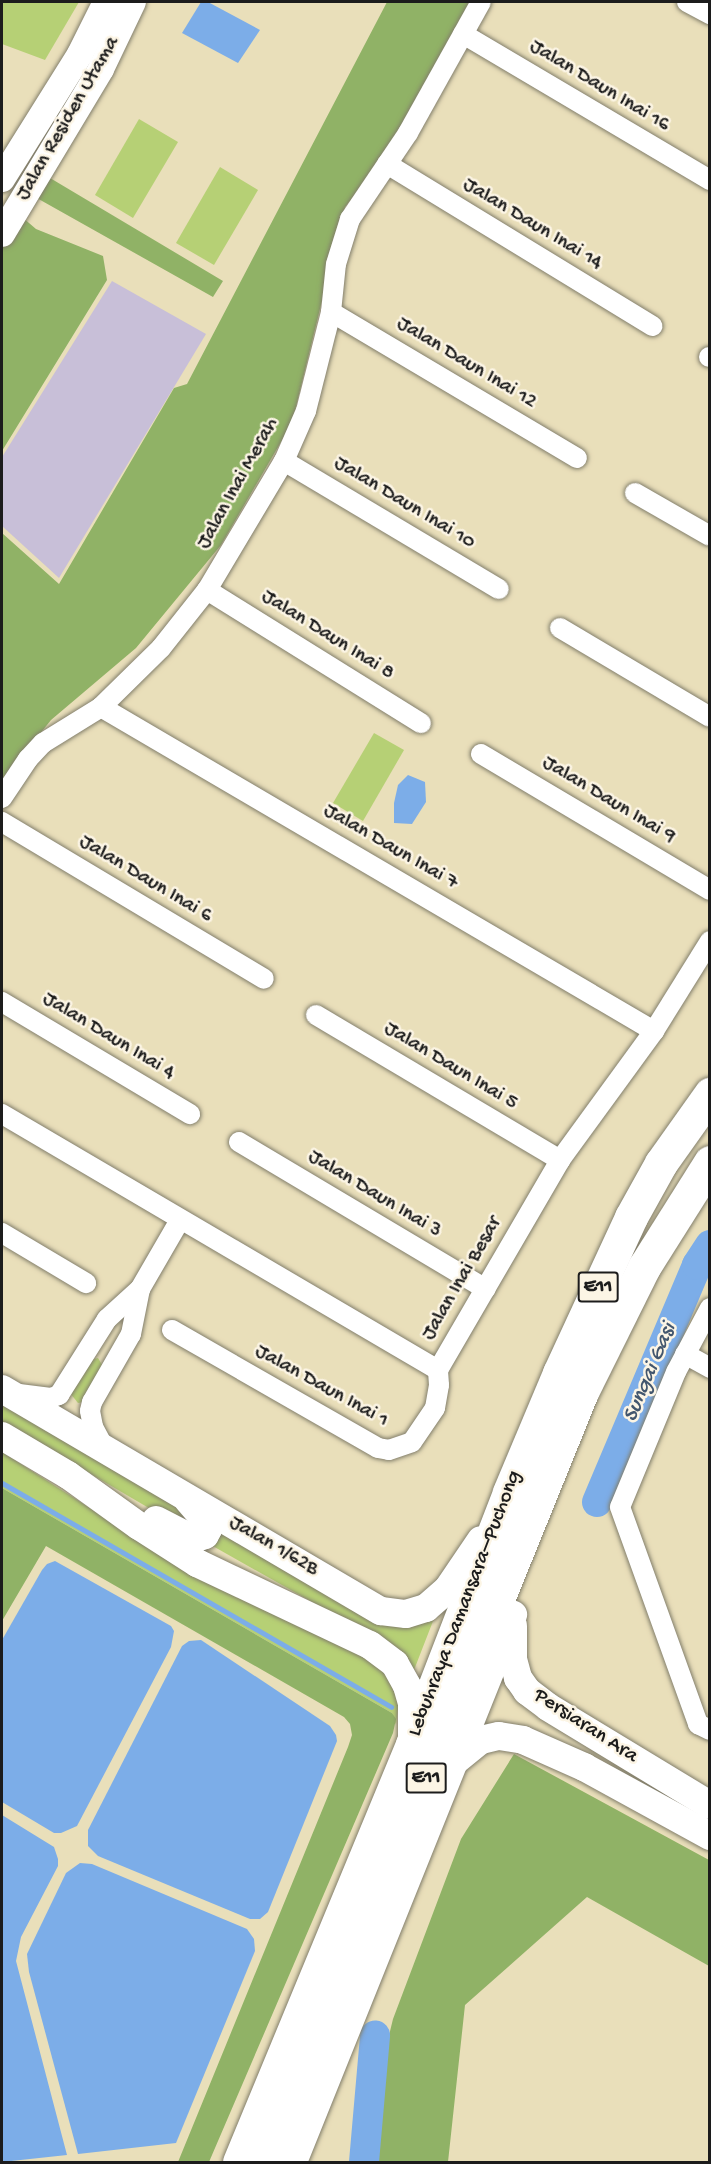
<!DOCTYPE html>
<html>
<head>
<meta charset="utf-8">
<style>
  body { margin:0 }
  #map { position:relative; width:711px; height:2164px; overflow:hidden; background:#e9dfba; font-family:"Gochi Hand",sans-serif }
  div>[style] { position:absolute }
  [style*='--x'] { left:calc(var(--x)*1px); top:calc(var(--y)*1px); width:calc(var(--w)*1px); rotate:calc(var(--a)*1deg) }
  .industrial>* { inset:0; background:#c8bfd8 }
  .green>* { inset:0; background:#b6d075 }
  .forest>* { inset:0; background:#90b266 }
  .water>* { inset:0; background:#7cade8 }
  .stream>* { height:5px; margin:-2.5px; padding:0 2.5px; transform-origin:2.5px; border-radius:2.5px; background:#7cade8 }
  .river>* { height:30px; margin:-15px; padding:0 15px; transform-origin:15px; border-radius:15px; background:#7cade8 }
  .roads { filter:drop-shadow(0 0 2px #827e6b) drop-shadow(0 0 2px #827e6b) }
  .minor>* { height:20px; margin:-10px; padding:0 10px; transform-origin:10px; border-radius:10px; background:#fff }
  .tertiary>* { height:26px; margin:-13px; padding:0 13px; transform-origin:13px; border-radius:13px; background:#fff }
  .secondary>* { height:28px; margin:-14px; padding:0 14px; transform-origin:14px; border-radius:14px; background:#fff }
  .motorway>* { height:33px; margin:-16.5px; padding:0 16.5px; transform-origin:16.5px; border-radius:16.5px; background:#fff }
  span { translate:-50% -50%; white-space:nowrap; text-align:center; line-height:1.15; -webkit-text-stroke:5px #fcf5e5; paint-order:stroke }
  .shield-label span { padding:2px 4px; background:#fcf5e5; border:2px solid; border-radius:4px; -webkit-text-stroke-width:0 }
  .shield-label { font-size:20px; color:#1c1c1c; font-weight:700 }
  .street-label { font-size:21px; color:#1c1c1c }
  .water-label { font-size:22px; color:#42566e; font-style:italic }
  .frame { position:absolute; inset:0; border:3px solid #1c1c1c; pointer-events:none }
</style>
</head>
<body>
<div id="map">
  <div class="industrial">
    <div style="clip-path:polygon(112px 281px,206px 334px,59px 578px,2px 526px,2px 457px)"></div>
  </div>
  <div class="green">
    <div style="clip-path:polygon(2px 2px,79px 2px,45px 60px,2px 44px)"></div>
    <div style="clip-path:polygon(139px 119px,178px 142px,133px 218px,95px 195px)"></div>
    <div style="clip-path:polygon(220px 167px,258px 190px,214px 265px,176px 243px)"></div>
    <div style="clip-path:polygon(374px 733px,404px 750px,363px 821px,333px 803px)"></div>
    <div style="clip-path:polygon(98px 1358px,104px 1368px,84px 1402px,78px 1403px,70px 1393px,90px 1360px)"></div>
    <div style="clip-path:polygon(2px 1404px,197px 1519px,183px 1528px,2px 1422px)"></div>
    <div style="clip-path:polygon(2px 1452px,107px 1519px,385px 1667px,399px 1701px,396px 1725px,392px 1713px,2px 1488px)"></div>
    <div style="clip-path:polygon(219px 1530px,366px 1615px,435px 1616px,414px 1670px,383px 1642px,211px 1545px)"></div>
  </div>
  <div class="forest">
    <div style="clip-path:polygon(387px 2px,474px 2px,390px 151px,345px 207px,292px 423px,221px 545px,136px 648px,51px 720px,2px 781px,2px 533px,59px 584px,174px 388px,187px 384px)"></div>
    <div style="clip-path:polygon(45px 175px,223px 281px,213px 297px,35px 197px,22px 217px,36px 229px,103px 256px,107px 280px,2px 451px,2px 246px)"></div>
    <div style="clip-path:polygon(2px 1488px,392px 1713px,396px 1719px,393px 1733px,209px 2162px,178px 2162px,348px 1747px,352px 1735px,350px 1724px,344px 1717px,46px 1546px,2px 1621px)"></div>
    <div style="clip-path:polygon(514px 1754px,709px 1860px,709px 1966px,587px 1897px,465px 2005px,448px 2162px,358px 2162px,393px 2019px,461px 1839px)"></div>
  </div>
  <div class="water">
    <div style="clip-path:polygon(201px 2px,208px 2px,260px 30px,238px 63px,182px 33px)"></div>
    <div style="clip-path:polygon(408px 775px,425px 782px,426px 802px,412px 824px,394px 823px,394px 803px,398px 785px)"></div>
    <div style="clip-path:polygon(55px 1561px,171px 1626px,174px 1631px,171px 1647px,77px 1826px,61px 1833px,54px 1833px,2px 1802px,2px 1640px,42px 1570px,47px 1564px)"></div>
    <div style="clip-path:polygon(201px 1640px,330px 1726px,336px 1735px,337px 1741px,268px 1912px,260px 1919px,250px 1919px,98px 1856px,88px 1846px,88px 1830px,182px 1646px,189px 1641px)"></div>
    <div style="clip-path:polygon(2px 1815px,54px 1847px,58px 1859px,58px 1866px,21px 1937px,16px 1961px,67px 2155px,2px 2162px)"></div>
    <div style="clip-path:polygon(80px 1863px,92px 1864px,247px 1929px,254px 1939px,255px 1951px,176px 2143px,78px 2154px,29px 1972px,27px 1954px,66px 1873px)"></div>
  </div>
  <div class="stream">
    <div style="--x:2;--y:1483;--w:449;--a:29.9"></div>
  </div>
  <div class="river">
    <div style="--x:597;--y:1502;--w:257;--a:-67.1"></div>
    <div style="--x:697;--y:1265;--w:24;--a:-57"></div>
    <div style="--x:364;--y:2162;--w:127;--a:-85"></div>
  </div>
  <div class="roads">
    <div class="minor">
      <div style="--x:687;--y:2;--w:26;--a:28"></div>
      <div style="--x:463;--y:34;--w:287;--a:30.6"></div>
      <div style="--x:387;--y:164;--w:311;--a:31.4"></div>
      <div style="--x:331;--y:312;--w:286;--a:30.7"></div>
      <div style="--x:709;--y:357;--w:1;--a:0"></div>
      <div style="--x:284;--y:461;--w:250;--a:30.8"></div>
      <div style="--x:635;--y:493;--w:86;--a:29.8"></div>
      <div style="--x:207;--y:590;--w:252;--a:31.9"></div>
      <div style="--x:560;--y:628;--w:174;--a:30.7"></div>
      <div style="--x:101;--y:707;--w:641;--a:30.37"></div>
      <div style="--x:481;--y:754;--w:266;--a:30.7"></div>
      <div style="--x:2;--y:798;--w:47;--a:-56.3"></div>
      <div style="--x:28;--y:759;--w:22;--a:-47"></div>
      <div style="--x:43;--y:743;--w:68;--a:-31.8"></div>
      <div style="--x:101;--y:707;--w:84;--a:-44.5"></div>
      <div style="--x:161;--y:648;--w:74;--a:-51.6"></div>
      <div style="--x:207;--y:590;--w:150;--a:-59.2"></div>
      <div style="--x:284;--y:461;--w:55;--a:-66.3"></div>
      <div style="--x:306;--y:411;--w:102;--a:-75.8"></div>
      <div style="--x:331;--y:312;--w:48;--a:-84.1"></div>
      <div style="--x:336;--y:264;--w:47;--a:-72.7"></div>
      <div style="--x:350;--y:219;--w:104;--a:-56"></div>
      <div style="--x:408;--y:133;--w:150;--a:-60.9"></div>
      <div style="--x:2;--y:822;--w:305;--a:30.9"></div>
      <div style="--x:2;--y:1002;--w:219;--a:30.8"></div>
      <div style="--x:316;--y:1015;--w:284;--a:30.7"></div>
      <div style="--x:2;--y:1114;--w:506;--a:30.42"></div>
      <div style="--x:239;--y:1142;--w:287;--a:30.8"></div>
      <div style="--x:2;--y:1233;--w:98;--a:30.8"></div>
      <div style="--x:140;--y:1289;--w:80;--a:-59.9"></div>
      <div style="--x:710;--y:1308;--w:72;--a:118"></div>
      <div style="--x:676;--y:1372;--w:146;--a:112.5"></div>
      <div style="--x:620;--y:1507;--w:231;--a:70.2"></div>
      <div style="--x:698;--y:1724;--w:13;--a:27"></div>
      <div style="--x:172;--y:1330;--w:237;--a:29.8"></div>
      <div style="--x:378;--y:1448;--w:11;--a:10"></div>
      <div style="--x:389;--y:1450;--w:24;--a:-19"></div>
      <div style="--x:412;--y:1442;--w:41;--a:-55.9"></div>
      <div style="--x:435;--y:1408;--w:23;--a:-80"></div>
      <div style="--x:439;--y:1385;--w:15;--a:-94"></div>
      <div style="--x:685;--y:1354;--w:29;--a:29"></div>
      <div style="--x:438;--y:1370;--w:243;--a:-59.8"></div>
      <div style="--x:560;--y:1160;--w:160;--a:-53.9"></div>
      <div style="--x:654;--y:1031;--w:106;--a:-58.1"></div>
      <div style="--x:19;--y:1394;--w:32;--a:7"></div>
      <div style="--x:51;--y:1398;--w:9;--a:-21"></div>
      <div style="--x:59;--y:1395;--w:90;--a:-57.7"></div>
      <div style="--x:107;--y:1319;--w:45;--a:-42.3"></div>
      <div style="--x:140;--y:1289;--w:46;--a:101.3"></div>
      <div style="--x:131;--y:1334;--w:78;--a:119.8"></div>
      <div style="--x:92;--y:1402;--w:9;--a:103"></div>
      <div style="--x:90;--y:1411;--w:16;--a:79"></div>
      <div style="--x:93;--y:1427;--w:21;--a:62"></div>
    </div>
    <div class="tertiary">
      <div style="--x:2;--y:179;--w:147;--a:-58"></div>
      <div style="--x:80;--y:54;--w:58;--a:-63.4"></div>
      <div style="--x:2;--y:234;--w:192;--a:-59"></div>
      <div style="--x:101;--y:69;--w:74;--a:-64.5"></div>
    </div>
    <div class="secondary">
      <div style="--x:2;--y:1389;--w:439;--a:30.4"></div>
      <div style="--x:381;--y:1611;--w:25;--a:7"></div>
      <div style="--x:406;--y:1614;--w:21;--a:-17"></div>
      <div style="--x:426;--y:1608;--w:28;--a:-41"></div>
      <div style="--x:447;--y:1590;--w:60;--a:-55.8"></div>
      <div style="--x:2;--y:1436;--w:77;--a:30.6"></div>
      <div style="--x:68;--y:1475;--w:87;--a:35.7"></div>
      <div style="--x:139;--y:1526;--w:69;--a:32.5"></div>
      <div style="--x:197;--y:1563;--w:191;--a:25.4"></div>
      <div style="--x:370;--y:1645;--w:31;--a:37"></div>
      <div style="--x:395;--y:1664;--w:25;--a:61"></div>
      <div style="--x:407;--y:1686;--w:19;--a:74"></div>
      <div style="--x:412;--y:1704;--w:35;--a:90"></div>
      <div style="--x:156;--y:1520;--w:30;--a:27"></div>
      <div style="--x:183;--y:1534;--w:16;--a:11"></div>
      <div style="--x:199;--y:1537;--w:6;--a:-18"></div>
      <div style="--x:205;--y:1535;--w:7;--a:-63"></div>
      <div style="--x:208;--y:1529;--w:7;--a:-98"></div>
      <div style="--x:207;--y:1522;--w:28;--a:-131"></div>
      <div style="--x:513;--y:1626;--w:33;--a:90"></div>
      <div style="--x:513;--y:1659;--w:20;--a:75"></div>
      <div style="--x:518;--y:1678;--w:16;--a:55"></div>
      <div style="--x:527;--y:1691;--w:26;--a:37"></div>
      <div style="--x:548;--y:1707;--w:189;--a:31.2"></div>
      <div style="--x:456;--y:1760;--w:32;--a:-39"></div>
      <div style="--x:481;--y:1740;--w:18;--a:-13"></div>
      <div style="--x:499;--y:1736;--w:24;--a:9"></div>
      <div style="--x:523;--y:1740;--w:67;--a:23.9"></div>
      <div style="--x:584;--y:1767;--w:144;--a:28.7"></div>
      <div style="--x:293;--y:2162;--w:590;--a:-68.09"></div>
    </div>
    <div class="motorway">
      <div style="--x:239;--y:2162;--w:452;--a:-67.5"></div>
      <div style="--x:412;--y:1744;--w:270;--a:-68.9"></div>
      <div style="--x:509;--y:1492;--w:129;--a:-67.2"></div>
      <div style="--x:559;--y:1373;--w:172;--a:-65.2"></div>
      <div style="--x:631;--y:1217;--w:62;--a:-60.9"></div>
      <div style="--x:661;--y:1163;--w:85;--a:-54.6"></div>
      <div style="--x:270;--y:2162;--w:829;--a:-67.95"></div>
      <div style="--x:581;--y:1394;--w:142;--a:-63.6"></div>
      <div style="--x:644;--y:1267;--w:124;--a:-57.8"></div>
    </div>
  </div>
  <div class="shield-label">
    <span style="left:598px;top:1287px">E11</span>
    <span style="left:426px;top:1778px">E11</span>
  </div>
  <div class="street-label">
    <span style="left:599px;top:87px;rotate:31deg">Jalan Daun Inai 16</span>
    <span style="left:69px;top:119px;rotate:-60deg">Jalan Residen Utama</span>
    <span style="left:532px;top:225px;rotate:31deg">Jalan Daun Inai 14</span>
    <span style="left:466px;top:364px;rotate:31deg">Jalan Daun Inai 12</span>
    <span style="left:239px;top:484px;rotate:-61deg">Jalan Inai Merah</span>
    <span style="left:404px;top:504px;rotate:31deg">Jalan Daun Inai 10</span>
    <span style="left:327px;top:636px;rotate:32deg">Jalan Daun Inai 8</span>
    <span style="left:608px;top:801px;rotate:31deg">Jalan Daun Inai 9</span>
    <span style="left:390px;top:848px;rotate:30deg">Jalan Daun Inai 7</span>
    <span style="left:145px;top:880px;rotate:31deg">Jalan Daun Inai 6</span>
    <span style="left:108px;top:1037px;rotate:31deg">Jalan Daun Inai 4</span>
    <span style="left:450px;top:1067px;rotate:31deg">Jalan Daun Inai 5</span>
    <span style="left:374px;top:1195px;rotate:31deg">Jalan Daun Inai 3</span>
    <span style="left:463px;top:1279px;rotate:-60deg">Jalan Inai Besar</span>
    <span style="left:321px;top:1387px;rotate:29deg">Jalan Daun Inai 1</span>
    <span style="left:273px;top:1547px;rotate:30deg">Jalan 1/62B</span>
    <span style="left:466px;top:1604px;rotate:-69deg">Lebuhraya Damansara–Puchong</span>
    <span style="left:585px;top:1727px;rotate:33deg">Persiaran Ara</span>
  </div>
  <div class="water-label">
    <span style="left:651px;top:1373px;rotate:-67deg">Sungai Gasi</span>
  </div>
  <div class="frame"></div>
</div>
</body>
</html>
